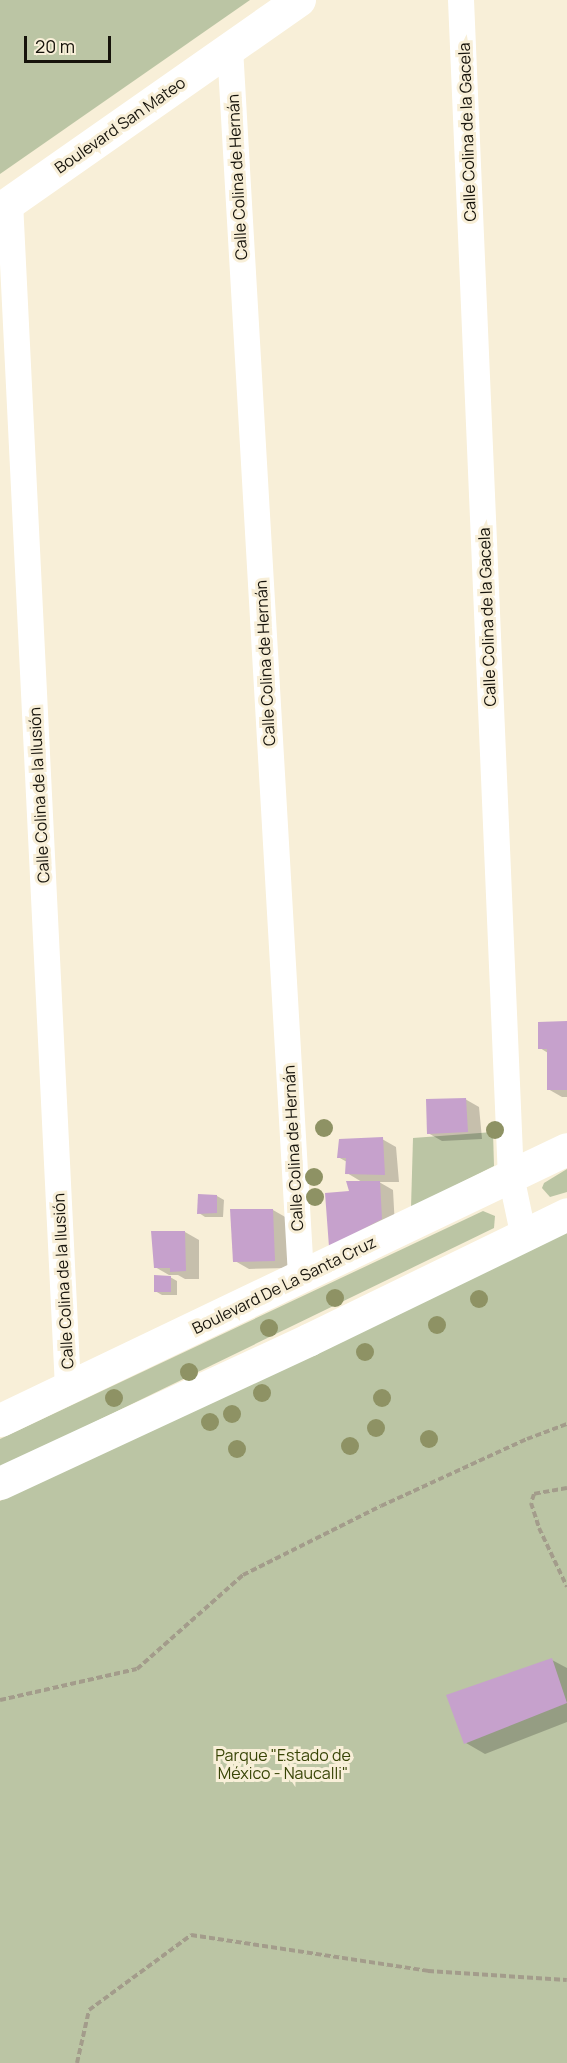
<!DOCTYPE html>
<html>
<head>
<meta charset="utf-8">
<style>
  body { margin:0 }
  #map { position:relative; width:567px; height:2063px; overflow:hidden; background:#f8efd8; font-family:Manrope,sans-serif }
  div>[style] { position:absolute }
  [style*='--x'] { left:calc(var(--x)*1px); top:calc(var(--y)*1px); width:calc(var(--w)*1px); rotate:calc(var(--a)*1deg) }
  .green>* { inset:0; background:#bbc5a4 }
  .shadow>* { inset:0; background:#0003 }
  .building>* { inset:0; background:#c6a1cc }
  .path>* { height:4px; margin-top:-2px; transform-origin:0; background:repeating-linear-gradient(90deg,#a39c8b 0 6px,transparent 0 9px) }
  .street>* { height:26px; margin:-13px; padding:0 13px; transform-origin:13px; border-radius:13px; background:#fff }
  .secondary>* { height:33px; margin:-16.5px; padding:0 16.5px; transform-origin:16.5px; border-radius:16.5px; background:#fff }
  .trees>* { width:18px; height:18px; margin:-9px; border-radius:50%; background:#8e9264 }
  span { translate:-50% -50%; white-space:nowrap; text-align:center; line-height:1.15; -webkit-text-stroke:6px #f8efd8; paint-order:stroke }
  .street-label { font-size:16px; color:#16130b }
  .park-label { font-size:16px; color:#384506 }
  .scale { position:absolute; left:24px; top:36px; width:87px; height:27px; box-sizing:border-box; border:3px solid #16130b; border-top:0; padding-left:8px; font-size:18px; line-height:21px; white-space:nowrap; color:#16130b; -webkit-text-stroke:4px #f8efd8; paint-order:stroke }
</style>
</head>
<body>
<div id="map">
  <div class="green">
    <div style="clip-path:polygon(0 0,250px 0,0 174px)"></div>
    <div style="clip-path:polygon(493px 1132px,494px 1166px,411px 1208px,413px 1138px)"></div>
    <div style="clip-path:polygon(567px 1169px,567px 1192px,550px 1197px,542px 1188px,544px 1183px)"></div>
    <div style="clip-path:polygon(483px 1211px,495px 1216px,494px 1228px,0 1468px,0 1439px)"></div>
    <div style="clip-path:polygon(567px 1228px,567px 2063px,0 2063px,0 1501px)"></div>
  </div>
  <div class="shadow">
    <div style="clip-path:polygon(567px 1022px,567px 1097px,562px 1097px,548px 1089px,548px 1053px,540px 1048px)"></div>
    <div style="clip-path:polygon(465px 1099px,479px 1107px,482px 1139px,442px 1141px,428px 1133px)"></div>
    <div style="clip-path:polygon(382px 1139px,396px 1147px,399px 1182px,379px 1182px,393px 1190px,395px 1227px,344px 1254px,351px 1193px,362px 1182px,347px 1173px,347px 1162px,338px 1157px)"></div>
    <div style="clip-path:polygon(217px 1196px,224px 1200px,223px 1217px,205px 1217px,199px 1213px)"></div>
    <div style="clip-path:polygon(273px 1210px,287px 1218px,288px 1268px,249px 1269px,235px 1261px)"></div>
    <div style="clip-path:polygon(185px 1232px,199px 1240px,199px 1279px,185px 1279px,178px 1275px,169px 1275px,155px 1267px)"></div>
    <div style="clip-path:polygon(170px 1277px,177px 1281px,177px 1295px,162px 1295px,155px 1291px)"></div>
    <div style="clip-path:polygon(552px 1660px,567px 1668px,567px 1722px,485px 1754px,466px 1743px)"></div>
  </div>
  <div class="building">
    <div style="clip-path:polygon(567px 1021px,567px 1090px,547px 1090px,547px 1049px,538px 1049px,538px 1022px)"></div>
    <div style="clip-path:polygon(466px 1098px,468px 1132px,427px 1134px,426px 1099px)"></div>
    <div style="clip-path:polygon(383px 1137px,385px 1175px,345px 1174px,346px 1158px,337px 1158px,339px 1139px)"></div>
    <div style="clip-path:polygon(346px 1181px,380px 1181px,382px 1219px,329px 1247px,325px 1193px,349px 1191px)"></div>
    <div style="clip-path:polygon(198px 1194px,217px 1195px,217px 1213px,197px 1214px)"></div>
    <div style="clip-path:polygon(230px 1209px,273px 1209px,275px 1261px,233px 1262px)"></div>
    <div style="clip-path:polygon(151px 1231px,185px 1231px,186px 1271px,170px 1272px,170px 1268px,154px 1268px)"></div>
    <div style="clip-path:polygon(154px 1275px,171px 1276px,171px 1292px,154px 1292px)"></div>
    <div style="clip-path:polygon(552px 1658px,567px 1703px,464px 1744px,446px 1695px)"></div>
  </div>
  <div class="path">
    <div style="--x:567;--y:1488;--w:34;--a:170"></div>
    <div style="--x:534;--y:1494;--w:9;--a:108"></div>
    <div style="--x:531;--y:1503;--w:26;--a:72"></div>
    <div style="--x:539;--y:1528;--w:65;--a:64.6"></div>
    <div style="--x:0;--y:1700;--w:140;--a:-12.8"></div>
    <div style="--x:137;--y:1669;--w:142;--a:-41.6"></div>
    <div style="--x:243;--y:1575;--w:154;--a:-26.6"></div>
    <div style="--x:381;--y:1506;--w:161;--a:-24.7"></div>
    <div style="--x:527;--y:1439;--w:43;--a:-20.6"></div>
    <div style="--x:77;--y:2063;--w:54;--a:-77.2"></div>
    <div style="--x:89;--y:2010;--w:127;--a:-36.3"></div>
    <div style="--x:191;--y:1935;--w:240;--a:8.6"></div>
    <div style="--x:428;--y:1971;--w:139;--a:3.7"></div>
  </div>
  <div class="street">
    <div style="--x:461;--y:0;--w:1177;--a:87.57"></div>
    <div style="--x:511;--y:1176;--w:58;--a:78.1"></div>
    <div style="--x:230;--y:48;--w:1231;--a:86.69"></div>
    <div style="--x:10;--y:202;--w:1187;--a:87.2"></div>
  </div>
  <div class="secondary">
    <div style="--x:0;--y:209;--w:365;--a:-35"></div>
    <div style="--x:0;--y:1420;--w:628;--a:-25.55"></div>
    <div style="--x:0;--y:1483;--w:340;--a:-24.9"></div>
    <div style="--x:308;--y:1340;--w:288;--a:-25.9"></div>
  </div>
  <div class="trees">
    <div style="left:324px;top:1128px"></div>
    <div style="left:495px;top:1130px"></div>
    <div style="left:314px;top:1177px"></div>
    <div style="left:315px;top:1197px"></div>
    <div style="left:335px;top:1298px"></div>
    <div style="left:479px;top:1299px"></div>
    <div style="left:437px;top:1325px"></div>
    <div style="left:269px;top:1328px"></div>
    <div style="left:365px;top:1352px"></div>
    <div style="left:189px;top:1372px"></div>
    <div style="left:262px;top:1393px"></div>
    <div style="left:114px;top:1398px"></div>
    <div style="left:382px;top:1398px"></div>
    <div style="left:232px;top:1414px"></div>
    <div style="left:210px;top:1422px"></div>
    <div style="left:376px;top:1428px"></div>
    <div style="left:429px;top:1439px"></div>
    <div style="left:350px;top:1446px"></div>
    <div style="left:237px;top:1449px"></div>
  </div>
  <div class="street-label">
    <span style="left:120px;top:125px;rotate:-35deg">Boulevard San Mateo</span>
    <span style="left:467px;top:132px;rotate:-92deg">Calle Colina de la Gacela</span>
    <span style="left:237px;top:177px;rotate:-93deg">Calle Colina de Hernán</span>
    <span style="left:487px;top:617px;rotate:-92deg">Calle Colina de la Gacela</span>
    <span style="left:265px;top:663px;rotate:-93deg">Calle Colina de Hernán</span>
    <span style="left:39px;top:795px;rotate:-93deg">Calle Colina de la Ilusión</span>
    <span style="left:293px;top:1148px;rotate:-93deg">Calle Colina de Hernán</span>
    <span style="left:63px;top:1281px;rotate:-93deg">Calle Colina de la Ilusión</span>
    <span style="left:284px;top:1285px;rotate:-26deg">Boulevard De La Santa Cruz</span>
  </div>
  <div class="park-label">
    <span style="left:283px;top:1764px">Parque "Estado de<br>México - Naucalli"</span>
  </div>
  <div class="scale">20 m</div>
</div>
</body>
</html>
